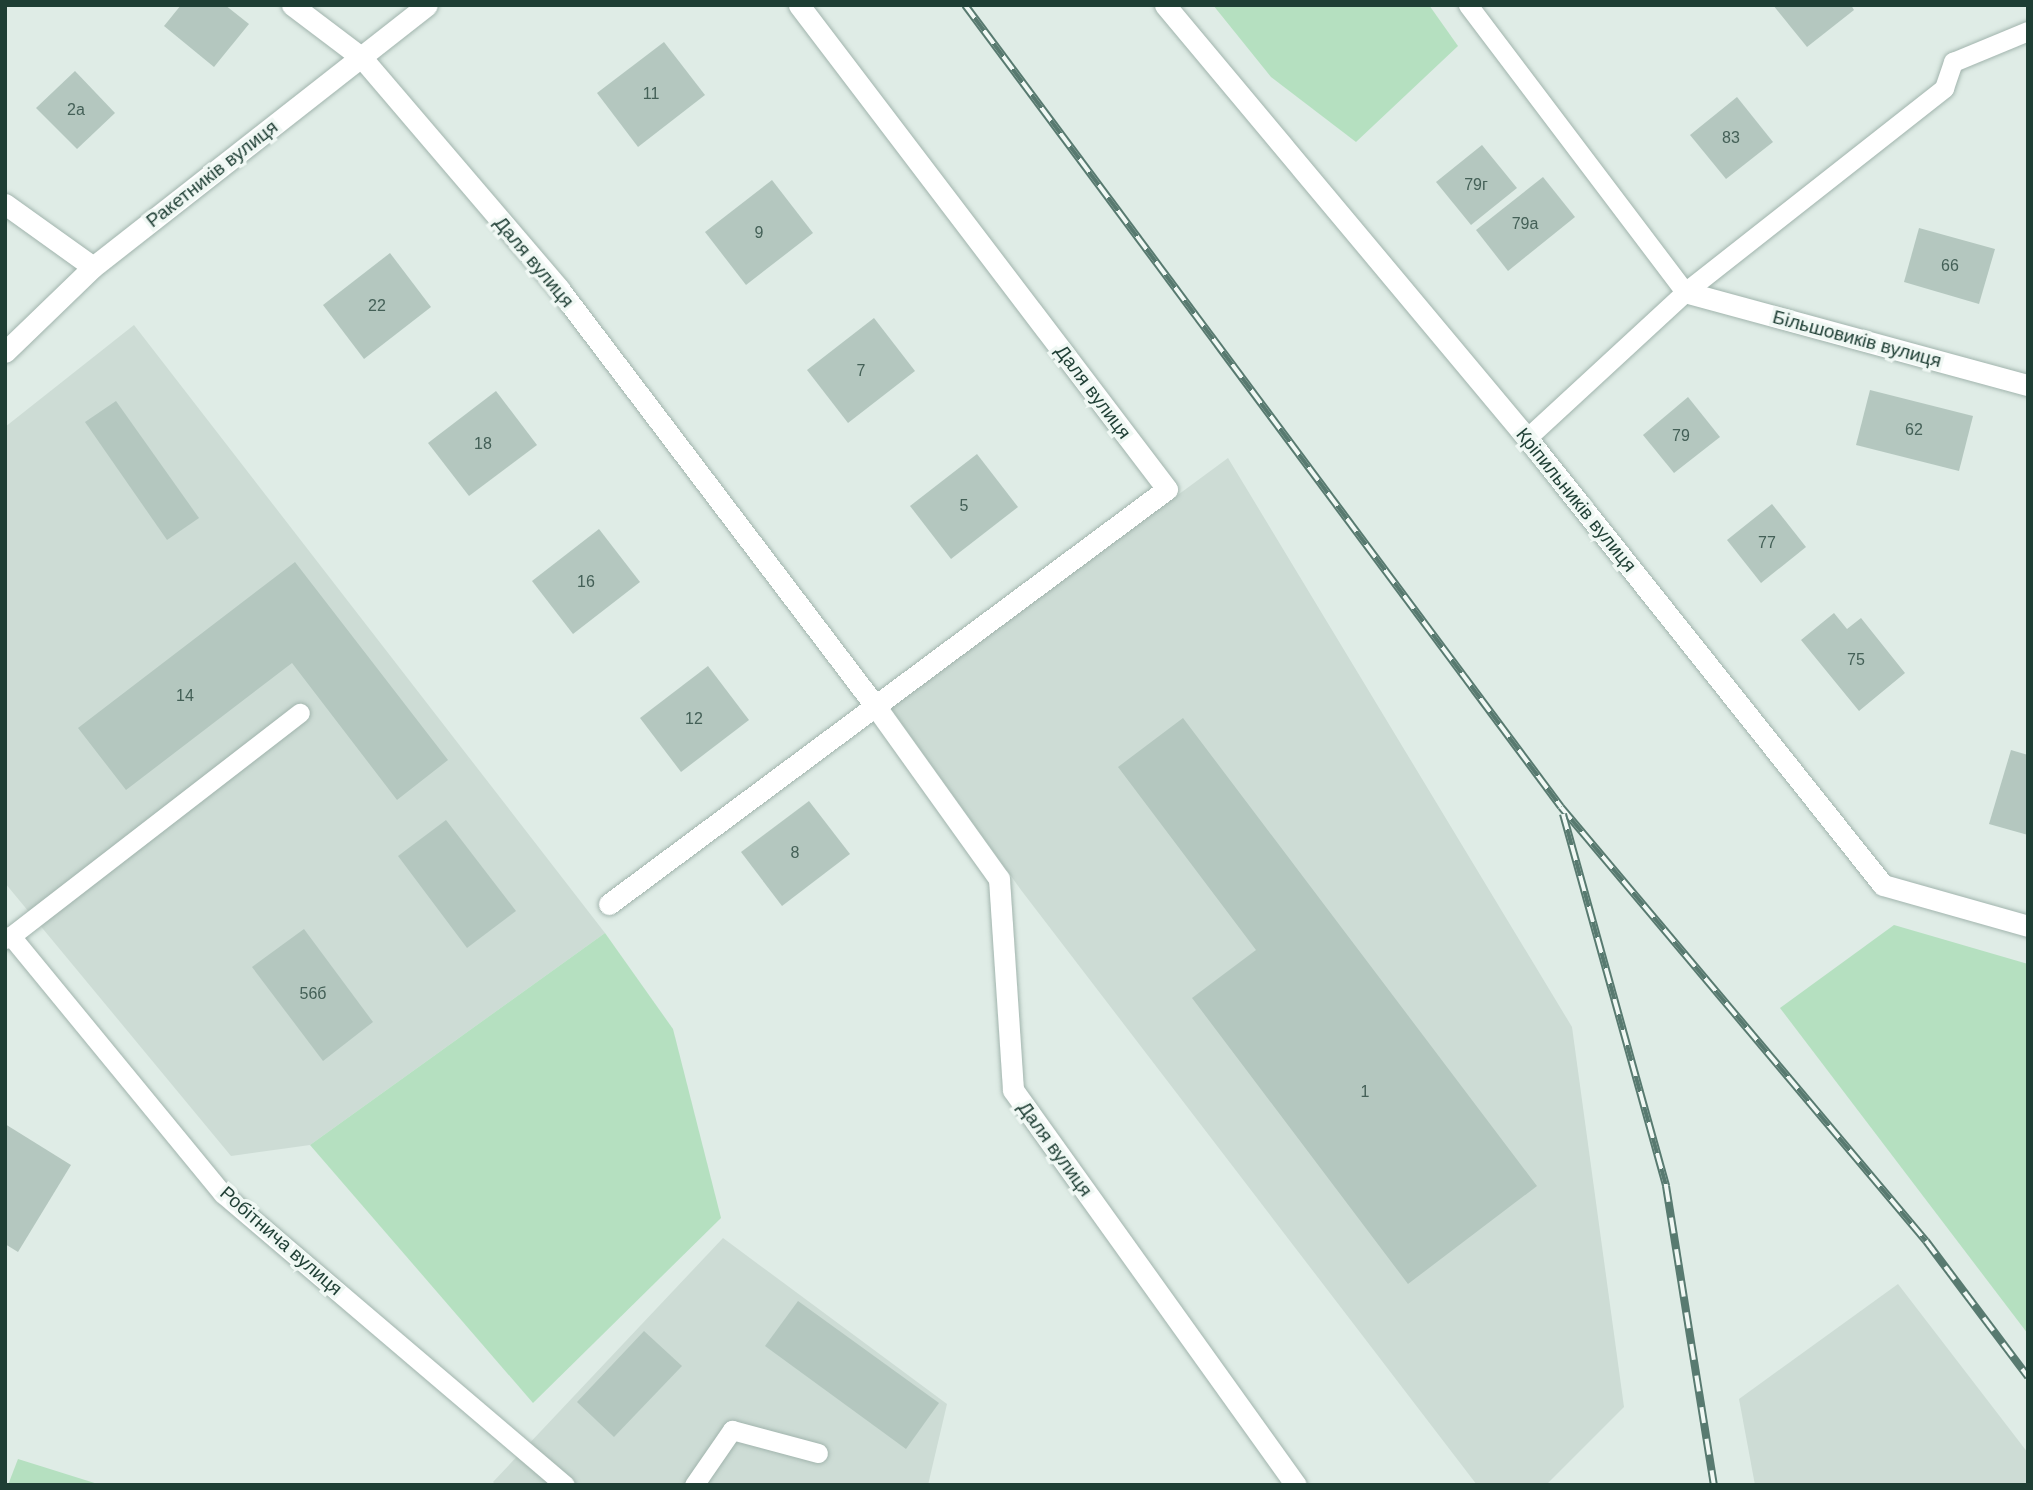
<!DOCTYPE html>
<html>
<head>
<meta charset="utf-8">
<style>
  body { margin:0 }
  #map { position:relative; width:2033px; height:1490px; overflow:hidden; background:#dfece6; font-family:Arial,sans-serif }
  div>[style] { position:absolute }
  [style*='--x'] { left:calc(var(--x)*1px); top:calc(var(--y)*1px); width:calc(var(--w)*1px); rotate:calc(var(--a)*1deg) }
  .built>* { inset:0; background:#cddcd5 }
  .green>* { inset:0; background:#b5e0c0 }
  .building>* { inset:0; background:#b4c7bf }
  .roads { filter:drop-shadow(0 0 2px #a1b4ad) drop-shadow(0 0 2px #a1b4ad) }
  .service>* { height:19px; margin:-9.5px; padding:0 9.5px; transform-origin:9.5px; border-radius:9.5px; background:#fff }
  .minor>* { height:21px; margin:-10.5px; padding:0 10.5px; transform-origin:10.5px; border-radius:10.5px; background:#fff }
  .tertiary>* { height:21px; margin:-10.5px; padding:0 10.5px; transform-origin:10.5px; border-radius:10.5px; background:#fff }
  .rail>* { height:8px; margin-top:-4px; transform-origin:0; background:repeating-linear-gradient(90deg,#f0f8f4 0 16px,#587a70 0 32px); box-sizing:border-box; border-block:2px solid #587a70 }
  span { translate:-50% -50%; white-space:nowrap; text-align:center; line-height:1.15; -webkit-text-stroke:7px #f0f8f4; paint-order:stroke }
  .number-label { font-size:16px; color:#446057 }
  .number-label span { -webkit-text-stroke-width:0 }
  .street-label { font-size:19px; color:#1e3e34 }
  .frame { position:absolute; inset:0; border:7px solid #1e3e34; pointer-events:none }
</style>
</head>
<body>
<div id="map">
  <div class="built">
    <div style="clip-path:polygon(134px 325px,605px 933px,310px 1145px,231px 1156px,5px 883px,5px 427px)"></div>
    <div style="clip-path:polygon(1228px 458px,1572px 1027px,1624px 1407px,1546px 1485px,1477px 1485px,1021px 890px,890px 707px)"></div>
    <div style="clip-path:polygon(723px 1238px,947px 1404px,928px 1485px,496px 1485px,493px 1482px)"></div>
    <div style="clip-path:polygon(1898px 1284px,2028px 1453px,2028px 1485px,1755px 1485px,1739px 1399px)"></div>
  </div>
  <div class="green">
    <div style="clip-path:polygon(1213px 5px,1429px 5px,1458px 46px,1356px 142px,1271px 77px)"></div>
    <div style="clip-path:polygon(1894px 925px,2028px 964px,2028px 1334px,1780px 1008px)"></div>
    <div style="clip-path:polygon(605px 933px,673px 1029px,721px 1218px,533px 1403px,310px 1145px)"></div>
    <div style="clip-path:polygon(18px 1459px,101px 1485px,8px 1485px)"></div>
  </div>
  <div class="building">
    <div style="clip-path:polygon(181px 5px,225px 5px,249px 24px,214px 67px,164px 26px)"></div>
    <div style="clip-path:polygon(1773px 5px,1851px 5px,1854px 10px,1807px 47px)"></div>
    <div style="clip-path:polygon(664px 42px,705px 95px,638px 147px,597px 93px)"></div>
    <div style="clip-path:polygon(75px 71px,115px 113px,77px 149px,36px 108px)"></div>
    <div style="clip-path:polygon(1737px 97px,1773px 142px,1726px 179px,1690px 135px)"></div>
    <div style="clip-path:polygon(1482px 145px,1517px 188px,1471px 225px,1436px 182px)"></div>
    <div style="clip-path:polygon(1543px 177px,1575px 217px,1508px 271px,1476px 230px)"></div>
    <div style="clip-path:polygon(772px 180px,813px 233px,746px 285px,705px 232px)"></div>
    <div style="clip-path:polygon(1919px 228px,1995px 249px,1979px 304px,1904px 282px)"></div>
    <div style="clip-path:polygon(390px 253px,431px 307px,364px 359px,323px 305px)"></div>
    <div style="clip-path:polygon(874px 318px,915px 371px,848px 423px,807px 370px)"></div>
    <div style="clip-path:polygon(1870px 390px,1973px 416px,1959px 471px,1856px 445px)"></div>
    <div style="clip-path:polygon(496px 391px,537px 445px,469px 496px,428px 443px)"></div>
    <div style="clip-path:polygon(1688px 397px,1720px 437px,1674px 473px,1643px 435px)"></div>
    <div style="clip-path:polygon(116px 401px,199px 518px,167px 540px,85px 422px)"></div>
    <div style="clip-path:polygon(977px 454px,1018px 507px,951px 559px,910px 506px)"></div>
    <div style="clip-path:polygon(1772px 504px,1806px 547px,1761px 583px,1727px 540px)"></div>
    <div style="clip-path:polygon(599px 529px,640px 582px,573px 634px,532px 581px)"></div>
    <div style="clip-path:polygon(295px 562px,448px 760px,397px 800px,292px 663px,126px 790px,78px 728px)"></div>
    <div style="clip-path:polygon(1834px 613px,1847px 629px,1861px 618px,1905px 673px,1859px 711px,1801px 640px)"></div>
    <div style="clip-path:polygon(708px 666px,749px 720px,681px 772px,640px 718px)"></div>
    <div style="clip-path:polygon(1183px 718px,1537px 1186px,1408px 1284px,1192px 998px,1256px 950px,1118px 767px)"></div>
    <div style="clip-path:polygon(2011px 750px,2028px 755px,2028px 835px,1989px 824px)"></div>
    <div style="clip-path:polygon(809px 801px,850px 854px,782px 906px,741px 852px)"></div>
    <div style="clip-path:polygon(446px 820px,516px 911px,467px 948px,398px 856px)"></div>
    <div style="clip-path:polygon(304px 929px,373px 1022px,323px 1061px,252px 967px)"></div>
    <div style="clip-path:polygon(5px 1124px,71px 1165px,18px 1252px,5px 1244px)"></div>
    <div style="clip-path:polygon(798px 1301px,939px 1403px,906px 1449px,765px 1346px)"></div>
    <div style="clip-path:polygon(644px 1331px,682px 1366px,614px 1437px,577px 1402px)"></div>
  </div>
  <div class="roads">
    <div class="service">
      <div style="--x:1468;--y:5;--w:360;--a:52.9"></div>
      <div style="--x:1527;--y:438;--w:215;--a:-42.7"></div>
      <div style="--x:1685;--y:292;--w:330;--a:-38.2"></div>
      <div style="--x:1944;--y:88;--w:28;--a:-71"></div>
      <div style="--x:1953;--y:62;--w:81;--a:-22.5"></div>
      <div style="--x:11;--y:936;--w:365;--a:-37.7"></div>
      <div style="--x:5;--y:939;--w:7;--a:-27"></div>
      <div style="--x:11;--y:936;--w:334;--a:50.6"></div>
      <div style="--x:223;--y:1194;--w:449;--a:40.4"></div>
      <div style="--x:694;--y:1485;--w:67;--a:-55.4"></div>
      <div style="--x:732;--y:1430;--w:89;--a:15"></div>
    </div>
    <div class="minor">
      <div style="--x:292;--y:5;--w:88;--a:37.1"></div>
      <div style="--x:362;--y:58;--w:304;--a:49.5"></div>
      <div style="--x:559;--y:289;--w:525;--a:52.82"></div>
      <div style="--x:876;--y:707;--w:211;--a:54.4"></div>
      <div style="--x:999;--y:879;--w:211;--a:86.2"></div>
      <div style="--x:1013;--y:1090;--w:486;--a:54.4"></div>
      <div style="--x:5;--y:204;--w:108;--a:35.6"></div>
      <div style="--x:1685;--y:292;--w:355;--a:15.2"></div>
      <div style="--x:5;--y:352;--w:122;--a:-44"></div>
      <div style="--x:93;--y:267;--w:424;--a:-38.1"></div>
      <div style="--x:609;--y:904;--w:695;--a:-36.64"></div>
      <div style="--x:1167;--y:489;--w:608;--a:-127.25"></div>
    </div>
    <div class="tertiary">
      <div style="--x:1165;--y:5;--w:564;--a:50.1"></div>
      <div style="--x:1527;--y:438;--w:571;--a:51.47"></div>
      <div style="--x:1883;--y:885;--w:151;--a:15.8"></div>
    </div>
  </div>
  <div class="rail">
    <div style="--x:965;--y:5;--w:999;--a:53.38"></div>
    <div style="--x:1561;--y:807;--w:567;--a:49.94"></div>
    <div style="--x:1926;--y:1241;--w:170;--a:53.1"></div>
    <div style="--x:1563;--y:814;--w:386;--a:74.5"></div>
    <div style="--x:1666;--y:1186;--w:303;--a:80.9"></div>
  </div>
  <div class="number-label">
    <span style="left:651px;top:94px">11</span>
    <span style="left:76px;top:110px">2а</span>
    <span style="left:1731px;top:138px">83</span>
    <span style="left:1476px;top:185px">79г</span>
    <span style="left:1525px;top:224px">79а</span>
    <span style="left:759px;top:233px">9</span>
    <span style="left:1950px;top:266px">66</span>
    <span style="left:377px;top:306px">22</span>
    <span style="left:861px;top:371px">7</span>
    <span style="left:1914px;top:430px">62</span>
    <span style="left:1681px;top:436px">79</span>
    <span style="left:483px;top:444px">18</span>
    <span style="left:964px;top:506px">5</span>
    <span style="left:1767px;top:543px">77</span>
    <span style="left:586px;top:582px">16</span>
    <span style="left:1856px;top:660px">75</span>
    <span style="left:185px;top:696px">14</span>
    <span style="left:694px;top:719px">12</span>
    <span style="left:795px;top:853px">8</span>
    <span style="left:313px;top:994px">56б</span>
    <span style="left:1365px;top:1092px">1</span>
  </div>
  <div class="street-label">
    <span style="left:212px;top:174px;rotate:-38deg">Ракетників вулиця</span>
    <span style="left:534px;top:262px;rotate:50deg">Даля вулиця</span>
    <span style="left:1857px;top:339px;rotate:15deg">Більшовиків вулиця</span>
    <span style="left:1093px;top:392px;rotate:53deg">Даля вулиця</span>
    <span style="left:1576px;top:500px;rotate:51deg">Кріпильників вулиця</span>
    <span style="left:1055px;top:1149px;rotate:54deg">Даля вулиця</span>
    <span style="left:281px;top:1241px;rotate:41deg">Робітнича вулиця</span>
  </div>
  <div class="frame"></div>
</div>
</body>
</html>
